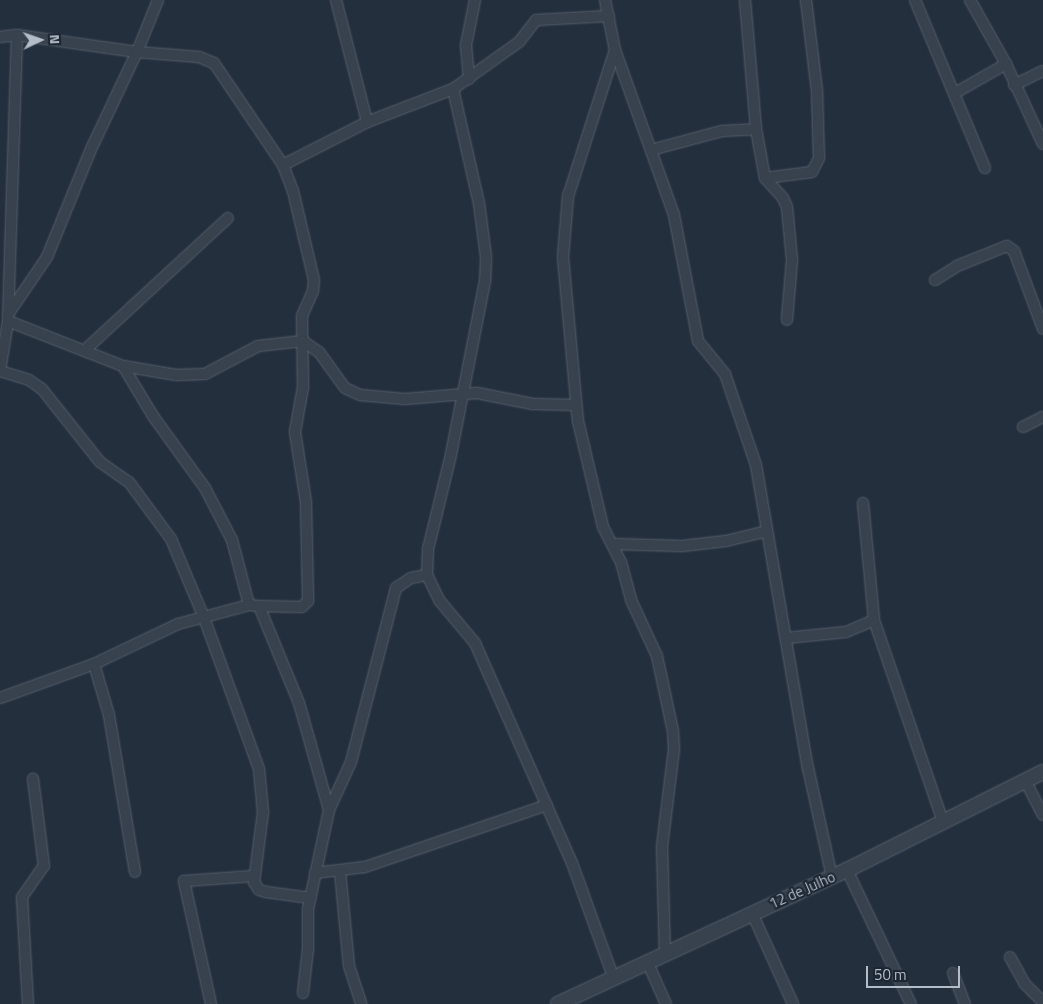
<!DOCTYPE html>
<html>
<head>
<meta charset="utf-8">
<style>
  body { margin:0 }
  #map { position:relative; width:1043px; height:1004px; overflow:hidden; background:#242f3e; font-family:"Titillium Web",sans-serif }
  div>[style] { position:absolute }
  [style*='--x'] { left:calc(var(--x)*1px); top:calc(var(--y)*1px); width:calc(var(--w)*1px); rotate:calc(var(--a)*1deg) }
  .roads { filter:drop-shadow(0 0 1px #565f6c) drop-shadow(0 0 1px #565f6c) }
  .minor>* { height:10px; margin:-5px; padding:0 5px; transform-origin:5px; border-radius:5px; background:#38414e }
  .tertiary>* { height:14px; margin:-7px; padding:0 7px; transform-origin:7px; border-radius:7px; background:#38414e }
  span { translate:-50% -50%; white-space:nowrap; text-align:center; line-height:1.15; -webkit-text-stroke:4px #1d2633; paint-order:stroke }
  .street-label { font-size:15px; color:#b4bcc9 }
  .north { position:absolute; left:15px; top:15px; width:50px; height:50px; -webkit-text-stroke:4px #1d2633; paint-order:stroke; rotate:87deg; font-size:14px; font-weight:700; line-height:20px; text-align:center; color:#b4bcc9 }
  .north::after { content:''; display:block; margin:auto; width:18px; height:22px; background:#b4bcc9; clip-path:polygon(50% 0,100% 100%,50% 72%,0 100%) }
  .scale { position:absolute; left:866px; top:966px; width:94px; height:22px; box-sizing:border-box; border:2px solid #b4bcc9; border-top:0; padding-left:6px; font-size:15px; line-height:18px; white-space:nowrap; color:#b4bcc9; -webkit-text-stroke:4px #1d2633; paint-order:stroke }
</style>
</head>
<body>
<div id="map">
  <div class="roads">
    <div class="minor">
      <div style="--x:336;--y:0;--w:126;--a:75.7"></div>
      <div style="--x:605;--y:0;--w:51;--a:78.7"></div>
      <div style="--x:615;--y:50;--w:175;--a:70.3"></div>
      <div style="--x:674;--y:215;--w:128;--a:79.2"></div>
      <div style="--x:698;--y:341;--w:43;--a:50.7"></div>
      <div style="--x:725;--y:374;--w:96;--a:71.2"></div>
      <div style="--x:756;--y:465;--w:307;--a:80.3"></div>
      <div style="--x:808;--y:768;--w:112;--a:77.6"></div>
      <div style="--x:745;--y:0;--w:129;--a:85.1"></div>
      <div style="--x:756;--y:129;--w:50;--a:79.6"></div>
      <div style="--x:765;--y:178;--w:27;--a:48"></div>
      <div style="--x:783;--y:198;--w:10;--a:66"></div>
      <div style="--x:787;--y:207;--w:53;--a:84.6"></div>
      <div style="--x:792;--y:260;--w:60;--a:94.8"></div>
      <div style="--x:915;--y:0;--w:182;--a:67.4"></div>
      <div style="--x:970;--y:0;--w:73;--a:60.6"></div>
      <div style="--x:1006;--y:64;--w:88;--a:65.2"></div>
      <div style="--x:17;--y:35;--w:121;--a:8.1"></div>
      <div style="--x:137;--y:52;--w:56;--a:-68"></div>
      <div style="--x:0;--y:37;--w:17;--a:-7"></div>
      <div style="--x:17;--y:35;--w:286;--a:91.8"></div>
      <div style="--x:8;--y:321;--w:51;--a:99.1"></div>
      <div style="--x:0;--y:371;--w:30;--a:17"></div>
      <div style="--x:29;--y:380;--w:16;--a:35"></div>
      <div style="--x:42;--y:389;--w:93;--a:51.5"></div>
      <div style="--x:100;--y:462;--w:35;--a:35"></div>
      <div style="--x:129;--y:482;--w:71;--a:53.6"></div>
      <div style="--x:171;--y:539;--w:82;--a:67.2"></div>
      <div style="--x:203;--y:615;--w:164;--a:70"></div>
      <div style="--x:259;--y:769;--w:43;--a:84.7"></div>
      <div style="--x:263;--y:812;--w:71;--a:97.3"></div>
      <div style="--x:254;--y:882;--w:9;--a:58"></div>
      <div style="--x:259;--y:890;--w:7;--a:16"></div>
      <div style="--x:266;--y:892;--w:45;--a:7.6"></div>
      <div style="--x:615;--y:50;--w:153;--a:107.8"></div>
      <div style="--x:568;--y:196;--w:61;--a:94.7"></div>
      <div style="--x:563;--y:257;--w:165;--a:84.8"></div>
      <div style="--x:578;--y:421;--w:109;--a:76.7"></div>
      <div style="--x:603;--y:527;--w:39;--a:63"></div>
      <div style="--x:621;--y:562;--w:39;--a:75"></div>
      <div style="--x:631;--y:600;--w:62;--a:65.1"></div>
      <div style="--x:657;--y:656;--w:77;--a:78"></div>
      <div style="--x:673;--y:731;--w:18;--a:87"></div>
      <div style="--x:674;--y:749;--w:99;--a:97"></div>
      <div style="--x:662;--y:847;--w:105;--a:88.4"></div>
      <div style="--x:469;--y:79;--w:34;--a:-95"></div>
      <div style="--x:466;--y:45;--w:46;--a:-78.7"></div>
      <div style="--x:1014;--y:85;--w:32;--a:-26"></div>
      <div style="--x:453;--y:89;--w:117;--a:77.2"></div>
      <div style="--x:479;--y:203;--w:54;--a:82.6"></div>
      <div style="--x:486;--y:257;--w:24;--a:92"></div>
      <div style="--x:485;--y:281;--w:181;--a:101.1"></div>
      <div style="--x:450;--y:459;--w:93;--a:103.7"></div>
      <div style="--x:428;--y:549;--w:26;--a:92"></div>
      <div style="--x:427;--y:575;--w:28;--a:64"></div>
      <div style="--x:439;--y:600;--w:56;--a:50.1"></div>
      <div style="--x:475;--y:643;--w:240;--a:66.2"></div>
      <div style="--x:572;--y:863;--w:120;--a:70.1"></div>
      <div style="--x:955;--y:93;--w:59;--a:-29.6"></div>
      <div style="--x:651;--y:150;--w:73;--a:-15"></div>
      <div style="--x:722;--y:131;--w:34;--a:-3"></div>
      <div style="--x:283;--y:165;--w:94;--a:-27.1"></div>
      <div style="--x:367;--y:122;--w:92;--a:-21"></div>
      <div style="--x:453;--y:89;--w:81;--a:-35.5"></div>
      <div style="--x:519;--y:42;--w:28;--a:-52"></div>
      <div style="--x:536;--y:20;--w:73;--a:-3.1"></div>
      <div style="--x:765;--y:178;--w:47;--a:-7.3"></div>
      <div style="--x:812;--y:172;--w:16;--a:-63"></div>
      <div style="--x:819;--y:158;--w:67;--a:-91.7"></div>
      <div style="--x:817;--y:91;--w:92;--a:-96.9"></div>
      <div style="--x:935;--y:280;--w:26;--a:-32"></div>
      <div style="--x:957;--y:266;--w:54;--a:-21.8"></div>
      <div style="--x:1007;--y:246;--w:9;--a:36"></div>
      <div style="--x:1014;--y:251;--w:83;--a:69.6"></div>
      <div style="--x:9;--y:313;--w:68;--a:-55.8"></div>
      <div style="--x:47;--y:257;--w:119;--a:-67.8"></div>
      <div style="--x:92;--y:147;--w:105;--a:-64.7"></div>
      <div style="--x:137;--y:52;--w:62;--a:4.6"></div>
      <div style="--x:199;--y:57;--w:16;--a:22"></div>
      <div style="--x:214;--y:63;--w:123;--a:55.9"></div>
      <div style="--x:283;--y:165;--w:28;--a:69"></div>
      <div style="--x:293;--y:191;--w:91;--a:76.7"></div>
      <div style="--x:314;--y:280;--w:11;--a:95"></div>
      <div style="--x:313;--y:291;--w:27;--a:114"></div>
      <div style="--x:302;--y:316;--w:71;--a:89.2"></div>
      <div style="--x:303;--y:387;--w:46;--a:100.1"></div>
      <div style="--x:295;--y:432;--w:71;--a:81.1"></div>
      <div style="--x:306;--y:502;--w:99;--a:88.8"></div>
      <div style="--x:308;--y:601;--w:8;--a:135"></div>
      <div style="--x:302;--y:607;--w:43;--a:-178.7"></div>
      <div style="--x:8;--y:321;--w:123;--a:21.4"></div>
      <div style="--x:123;--y:366;--w:58;--a:59"></div>
      <div style="--x:153;--y:416;--w:89;--a:54.2"></div>
      <div style="--x:205;--y:488;--w:59;--a:62.6"></div>
      <div style="--x:232;--y:540;--w:67;--a:75.3"></div>
      <div style="--x:249;--y:605;--w:10;--a:6"></div>
      <div style="--x:259;--y:606;--w:105;--a:67.6"></div>
      <div style="--x:299;--y:703;--w:111;--a:74.3"></div>
      <div style="--x:86;--y:349;--w:193;--a:-42.7"></div>
      <div style="--x:123;--y:366;--w:54;--a:9.6"></div>
      <div style="--x:176;--y:375;--w:29;--a:-2"></div>
      <div style="--x:205;--y:374;--w:60;--a:-27.8"></div>
      <div style="--x:258;--y:346;--w:45;--a:-6.3"></div>
      <div style="--x:303;--y:341;--w:19;--a:35"></div>
      <div style="--x:319;--y:352;--w:44;--a:54.2"></div>
      <div style="--x:345;--y:388;--w:17;--a:25"></div>
      <div style="--x:360;--y:395;--w:45;--a:5.1"></div>
      <div style="--x:405;--y:399;--w:72;--a:-4.8"></div>
      <div style="--x:477;--y:393;--w:57;--a:11.1"></div>
      <div style="--x:533;--y:404;--w:43;--a:1.3"></div>
      <div style="--x:1023;--y:427;--w:22;--a:-27"></div>
      <div style="--x:863;--y:503;--w:118;--a:84.6"></div>
      <div style="--x:874;--y:620;--w:213;--a:71.1"></div>
      <div style="--x:613;--y:544;--w:69;--a:1.7"></div>
      <div style="--x:682;--y:546;--w:44;--a:-6.5"></div>
      <div style="--x:726;--y:541;--w:42;--a:-13.7"></div>
      <div style="--x:786;--y:638;--w:60;--a:-5.7"></div>
      <div style="--x:846;--y:632;--w:30;--a:-23"></div>
      <div style="--x:94;--y:664;--w:53;--a:73.6"></div>
      <div style="--x:109;--y:715;--w:159;--a:80.6"></div>
      <div style="--x:0;--y:698;--w:100;--a:-19.9"></div>
      <div style="--x:94;--y:664;--w:93;--a:-25.5"></div>
      <div style="--x:178;--y:624;--w:73;--a:-15"></div>
      <div style="--x:1025;--y:780;--w:39;--a:63"></div>
      <div style="--x:847;--y:870;--w:148;--a:64.5"></div>
      <div style="--x:340;--y:871;--w:95;--a:84.6"></div>
      <div style="--x:349;--y:966;--w:40;--a:72"></div>
      <div style="--x:315;--y:873;--w:50;--a:-6.8"></div>
      <div style="--x:365;--y:867;--w:192;--a:-18.8"></div>
      <div style="--x:752;--y:913;--w:100;--a:65.7"></div>
      <div style="--x:1010;--y:957;--w:31;--a:61"></div>
      <div style="--x:1025;--y:984;--w:25;--a:45"></div>
      <div style="--x:647;--y:961;--w:47;--a:66.2"></div>
      <div style="--x:953;--y:973;--w:33;--a:69"></div>
      <div style="--x:303;--y:993;--w:44;--a:-83.5"></div>
      <div style="--x:308;--y:949;--w:40;--a:-90"></div>
      <div style="--x:308;--y:909;--w:101;--a:-78"></div>
      <div style="--x:329;--y:810;--w:53;--a:-65.4"></div>
      <div style="--x:351;--y:762;--w:180;--a:-75.5"></div>
      <div style="--x:396;--y:588;--w:18;--a:-34"></div>
      <div style="--x:411;--y:578;--w:16;--a:-11"></div>
      <div style="--x:28;--y:1004;--w:107;--a:-93.2"></div>
      <div style="--x:22;--y:897;--w:38;--a:-55"></div>
      <div style="--x:44;--y:866;--w:88;--a:-97.2"></div>
      <div style="--x:211;--y:1004;--w:126;--a:-102.4"></div>
      <div style="--x:184;--y:881;--w:70;--a:-4.1"></div>
    </div>
    <div class="tertiary">
      <div style="--x:558;--y:1004;--w:319;--a:-24.9"></div>
      <div style="--x:847;--y:870;--w:219;--a:-26.6"></div>
    </div>
  </div>
  <div class="street-label">
    <span style="left:802px;top:890px;rotate:-24deg">12 de Julho</span>
  </div>
  <div class="north">N</div>
  <div class="scale">50 m</div>
</div>
</body>
</html>
